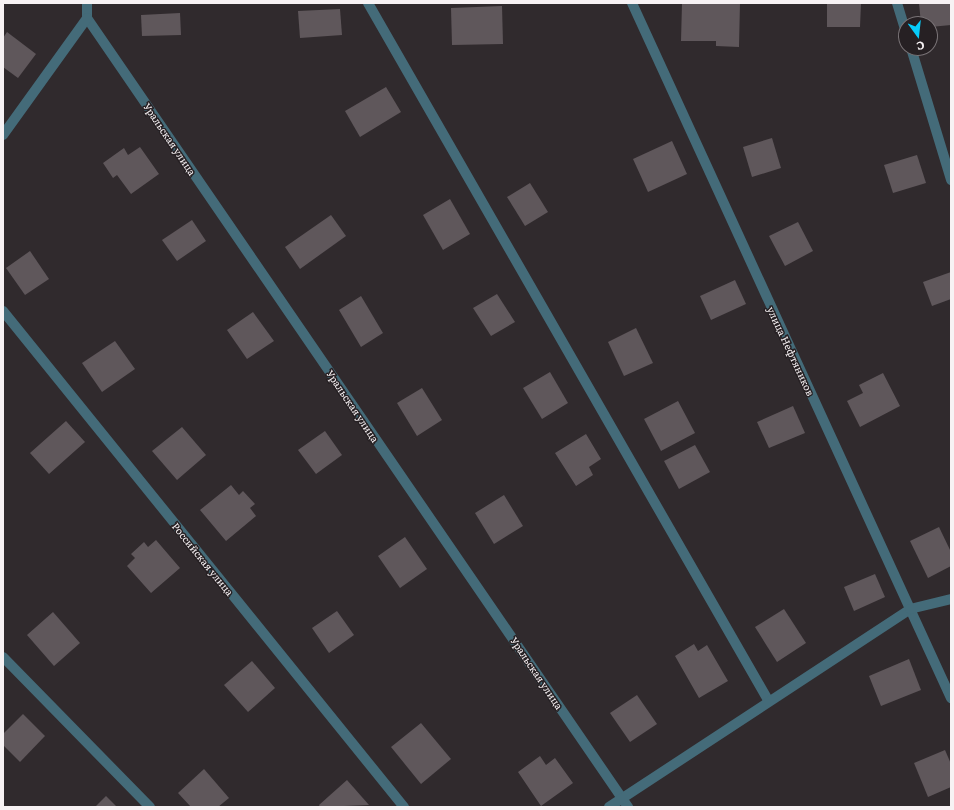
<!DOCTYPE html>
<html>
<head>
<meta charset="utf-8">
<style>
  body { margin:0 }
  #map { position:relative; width:954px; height:810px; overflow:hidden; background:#302a2d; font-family:Literata,serif }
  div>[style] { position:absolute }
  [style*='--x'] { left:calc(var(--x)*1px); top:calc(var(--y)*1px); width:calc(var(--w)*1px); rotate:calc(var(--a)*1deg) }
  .building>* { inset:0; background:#5f575b }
  .minor>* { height:10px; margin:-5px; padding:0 5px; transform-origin:5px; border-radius:5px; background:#446b79 }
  span { translate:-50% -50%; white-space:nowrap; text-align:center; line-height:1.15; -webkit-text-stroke:3px #262023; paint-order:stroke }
  .street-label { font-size:10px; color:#f7f2f4 }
  .frame { position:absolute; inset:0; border:4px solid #f7f2f4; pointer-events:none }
  .north { position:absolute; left:898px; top:16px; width:40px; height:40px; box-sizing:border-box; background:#262023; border:1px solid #7a7477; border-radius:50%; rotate:165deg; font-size:11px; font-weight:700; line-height:16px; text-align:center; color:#f7f2f4 }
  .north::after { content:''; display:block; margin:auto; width:14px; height:18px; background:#07cbf9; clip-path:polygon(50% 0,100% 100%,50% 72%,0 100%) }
</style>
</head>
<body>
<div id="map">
  <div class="building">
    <div style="clip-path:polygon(682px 3px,740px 3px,739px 47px,716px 46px,716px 41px,681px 41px)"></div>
    <div style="clip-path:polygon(827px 3px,861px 3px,860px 27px,827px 27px)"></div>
    <div style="clip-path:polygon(919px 3px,951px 3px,951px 25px,930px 27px,930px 24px,921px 24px)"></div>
    <div style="clip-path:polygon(502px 6px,503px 44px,452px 45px,451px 8px)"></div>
    <div style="clip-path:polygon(340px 9px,342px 35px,300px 38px,298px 11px)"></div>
    <div style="clip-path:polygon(180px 13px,181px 35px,142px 36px,141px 15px)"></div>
    <div style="clip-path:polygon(7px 32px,36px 54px,18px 78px,3px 67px,3px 38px)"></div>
    <div style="clip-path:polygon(386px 87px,401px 112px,360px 137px,345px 111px)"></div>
    <div style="clip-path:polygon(772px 138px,781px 168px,752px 177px,743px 147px)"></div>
    <div style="clip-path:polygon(672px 141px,687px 174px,648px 192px,633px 159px)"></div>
    <div style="clip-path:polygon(140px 147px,159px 174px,131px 194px,117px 175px,113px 178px,103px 163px,124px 148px,128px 155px)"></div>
    <div style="clip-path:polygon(917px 155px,926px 183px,893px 193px,884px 165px)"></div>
    <div style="clip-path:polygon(530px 183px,548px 212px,525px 226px,507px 197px)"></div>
    <div style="clip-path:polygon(450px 199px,470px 234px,443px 250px,423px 215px)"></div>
    <div style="clip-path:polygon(331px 215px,346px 236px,300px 269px,285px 247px)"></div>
    <div style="clip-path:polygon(192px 220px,206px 241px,177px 261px,162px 240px)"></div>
    <div style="clip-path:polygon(798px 222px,813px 251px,785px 266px,769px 236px)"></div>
    <div style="clip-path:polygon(30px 251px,49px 279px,25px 295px,6px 268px)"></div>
    <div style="clip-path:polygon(951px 272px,951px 299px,932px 306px,923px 282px)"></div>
    <div style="clip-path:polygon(735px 280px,746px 304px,711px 320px,700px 296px)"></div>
    <div style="clip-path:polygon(497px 294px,515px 322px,491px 336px,473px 308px)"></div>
    <div style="clip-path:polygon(361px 296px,383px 333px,361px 347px,339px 310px)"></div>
    <div style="clip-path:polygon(253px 312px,274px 341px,247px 359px,227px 330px)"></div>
    <div style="clip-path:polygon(636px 328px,653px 363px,624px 376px,608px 342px)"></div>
    <div style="clip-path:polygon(115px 341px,135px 369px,102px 392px,82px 363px)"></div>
    <div style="clip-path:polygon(550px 372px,568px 403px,542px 419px,523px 388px)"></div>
    <div style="clip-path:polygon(883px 373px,900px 406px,860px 427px,847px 401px,863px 393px,859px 385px)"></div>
    <div style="clip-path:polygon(422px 388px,442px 420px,417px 436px,397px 403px)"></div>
    <div style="clip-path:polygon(678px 401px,695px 433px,661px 451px,644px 419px)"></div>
    <div style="clip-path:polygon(793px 406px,805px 433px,769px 448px,757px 422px)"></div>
    <div style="clip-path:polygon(66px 421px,85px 442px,49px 474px,30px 453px)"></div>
    <div style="clip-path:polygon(182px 427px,206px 455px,177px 480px,152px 451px)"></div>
    <div style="clip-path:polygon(325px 431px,342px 455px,316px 474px,298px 450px)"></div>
    <div style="clip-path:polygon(586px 434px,601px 459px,589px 467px,593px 475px,576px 486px,555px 453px)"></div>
    <div style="clip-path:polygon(695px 445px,710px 472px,679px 489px,664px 461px)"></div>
    <div style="clip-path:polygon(231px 485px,239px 495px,243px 491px,255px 504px,250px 508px,256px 516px,226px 541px,200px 510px)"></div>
    <div style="clip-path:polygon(504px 495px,523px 526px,494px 544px,475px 513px)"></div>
    <div style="clip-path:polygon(939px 527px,951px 552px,951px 566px,928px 578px,910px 541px)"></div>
    <div style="clip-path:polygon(405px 537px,427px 569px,400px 588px,378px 556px)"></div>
    <div style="clip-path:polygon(156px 540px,180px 568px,151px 593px,127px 566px,135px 558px,131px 554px,144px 542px,148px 547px)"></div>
    <div style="clip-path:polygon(875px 574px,885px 597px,854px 611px,844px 587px)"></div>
    <div style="clip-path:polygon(784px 609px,806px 643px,777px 662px,755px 627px)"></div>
    <div style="clip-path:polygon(337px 611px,354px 635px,329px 653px,312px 628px)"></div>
    <div style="clip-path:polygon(53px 612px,80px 643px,54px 666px,27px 635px)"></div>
    <div style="clip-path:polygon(694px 644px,698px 651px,707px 645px,728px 681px,699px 698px,675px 656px)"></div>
    <div style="clip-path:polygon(909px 659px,921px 690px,881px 706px,869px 676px)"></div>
    <div style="clip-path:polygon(252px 661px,275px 688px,248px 712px,224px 685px)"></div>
    <div style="clip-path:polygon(637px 695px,657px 724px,630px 742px,610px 713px)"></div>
    <div style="clip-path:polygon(23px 714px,45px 736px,20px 762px,3px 745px,3px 734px)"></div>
    <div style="clip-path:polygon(421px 723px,451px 759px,421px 784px,391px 747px)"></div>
    <div style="clip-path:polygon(945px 750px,951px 764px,951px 787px,928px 797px,914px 763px)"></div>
    <div style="clip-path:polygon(540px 756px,546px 765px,555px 758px,573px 783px,541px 806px,518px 772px)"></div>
    <div style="clip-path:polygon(204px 769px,229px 798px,218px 807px,191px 807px,178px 793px)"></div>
    <div style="clip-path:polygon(347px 780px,369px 805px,320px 807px,319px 805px)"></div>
    <div style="clip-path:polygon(106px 796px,117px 807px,95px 807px)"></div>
  </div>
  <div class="minor">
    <div style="--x:87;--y:3;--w:15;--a:90"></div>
    <div style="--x:87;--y:18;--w:957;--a:55.56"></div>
    <div style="--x:368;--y:3;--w:804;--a:60.15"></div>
    <div style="--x:632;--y:3;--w:765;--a:65.35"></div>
    <div style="--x:897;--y:3;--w:31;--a:73"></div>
    <div style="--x:911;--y:48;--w:138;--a:73.1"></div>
    <div style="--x:3;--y:135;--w:144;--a:-54.3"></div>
    <div style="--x:3;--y:311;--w:638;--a:51.05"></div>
    <div style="--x:3;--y:657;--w:210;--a:45.6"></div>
    <div style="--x:609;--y:807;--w:360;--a:-33.3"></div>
    <div style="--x:910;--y:609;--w:42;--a:-13.7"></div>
  </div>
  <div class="street-label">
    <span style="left:170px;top:139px;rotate:56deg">Уральская улица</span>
    <span style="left:791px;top:351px;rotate:65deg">улица Нефтяников</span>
    <span style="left:353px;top:406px;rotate:56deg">Уральская улица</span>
    <span style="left:203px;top:559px;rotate:51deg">Российская улица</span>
    <span style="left:537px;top:673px;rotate:56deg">Уральская улица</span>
  </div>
  <div class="frame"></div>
  <div class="north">С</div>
</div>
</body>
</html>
